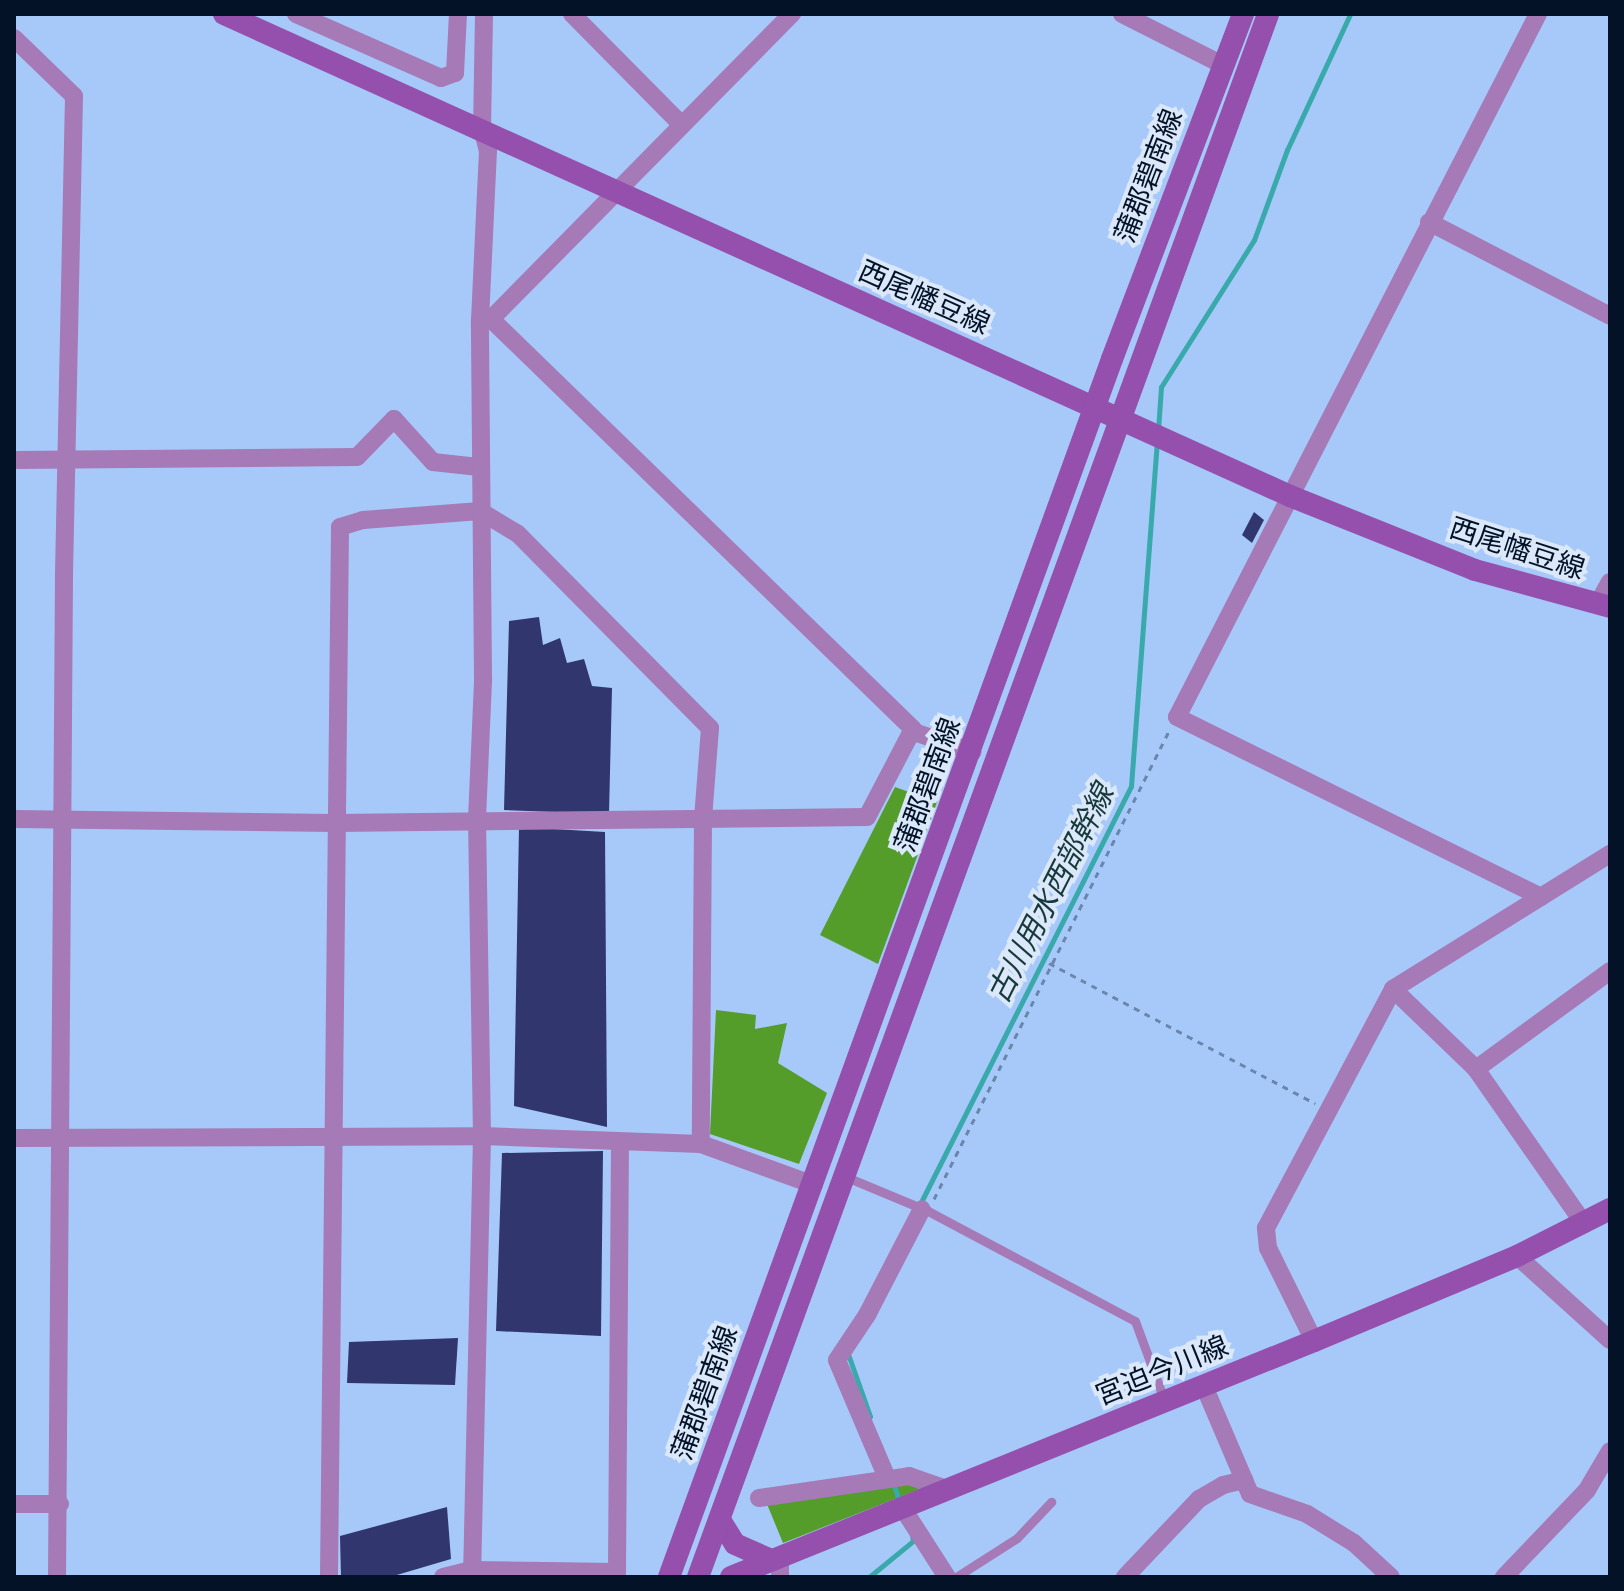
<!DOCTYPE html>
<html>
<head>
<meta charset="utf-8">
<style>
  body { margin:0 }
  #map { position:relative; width:1624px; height:1591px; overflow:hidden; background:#a6c9f9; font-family:"DM Sans","Noto Sans JP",sans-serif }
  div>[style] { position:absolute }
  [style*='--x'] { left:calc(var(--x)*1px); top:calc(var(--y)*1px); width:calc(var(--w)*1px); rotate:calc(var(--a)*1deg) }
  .forest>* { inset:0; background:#549d2b }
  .stream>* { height:5px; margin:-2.5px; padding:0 2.5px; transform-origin:2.5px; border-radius:2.5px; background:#39a9ab }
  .building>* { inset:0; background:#31366f }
  .path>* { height:3px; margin-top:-1.5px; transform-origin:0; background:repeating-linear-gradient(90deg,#6a86ac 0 6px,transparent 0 12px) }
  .service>* { height:9px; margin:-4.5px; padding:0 4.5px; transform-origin:4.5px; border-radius:4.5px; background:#a67ab6 }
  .minor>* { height:18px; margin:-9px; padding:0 9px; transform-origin:9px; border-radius:9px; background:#a67ab6 }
  .secondary>* { height:22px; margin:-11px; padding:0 11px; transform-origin:11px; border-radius:11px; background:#9450ac }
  span { translate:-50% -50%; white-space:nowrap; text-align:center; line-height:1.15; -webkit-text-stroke:8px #dbe8fa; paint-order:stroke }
  .street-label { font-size:28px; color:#041227 }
  .water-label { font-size:30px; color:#18393a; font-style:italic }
  .frame { position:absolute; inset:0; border:16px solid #041227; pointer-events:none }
</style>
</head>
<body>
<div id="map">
  <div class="forest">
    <div style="clip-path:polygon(895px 787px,937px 802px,878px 964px,820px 935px)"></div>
    <div style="clip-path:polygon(716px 1010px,756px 1015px,755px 1029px,787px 1023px,778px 1063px,827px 1093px,799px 1164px,710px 1134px)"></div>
    <div style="clip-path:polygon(898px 1480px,920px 1489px,783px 1543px,767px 1504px)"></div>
  </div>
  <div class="stream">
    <div style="--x:1158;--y:430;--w:43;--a:-86"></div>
    <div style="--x:1161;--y:387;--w:174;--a:-57.7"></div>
    <div style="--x:1254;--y:240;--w:96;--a:-69.9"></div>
    <div style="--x:1287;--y:150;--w:150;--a:-65.1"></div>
    <div style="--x:919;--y:1206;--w:470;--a:-63.2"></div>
    <div style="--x:1131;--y:786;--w:343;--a:-85.7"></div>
    <div style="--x:848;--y:1354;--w:66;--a:70.5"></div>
    <div style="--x:893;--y:1482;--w:22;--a:72"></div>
    <div style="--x:869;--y:1577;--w:57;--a:-39.3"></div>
    <div style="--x:913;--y:1541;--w:6;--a:-99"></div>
  </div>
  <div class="building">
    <div style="clip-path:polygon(1254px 512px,1264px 520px,1252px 543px,1242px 535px)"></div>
    <div style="clip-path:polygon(539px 617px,543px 645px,560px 638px,567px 663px,584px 659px,592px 686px,612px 688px,609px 814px,504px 810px,509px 621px)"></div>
    <div style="clip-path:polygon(519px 827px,605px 832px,607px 1127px,514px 1106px)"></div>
    <div style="clip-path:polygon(603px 1151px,601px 1336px,496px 1331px,502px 1153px)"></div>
    <div style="clip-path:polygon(458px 1338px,455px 1385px,347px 1383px,349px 1342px)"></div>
    <div style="clip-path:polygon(447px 1507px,451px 1559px,390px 1577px,341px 1577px,340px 1536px)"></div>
  </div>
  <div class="path">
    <div style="--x:1049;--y:963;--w:301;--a:27.8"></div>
    <div style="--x:934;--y:1199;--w:524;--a:-63.34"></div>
  </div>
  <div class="service">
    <div style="--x:844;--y:1176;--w:91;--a:22.6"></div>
    <div style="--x:928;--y:1211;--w:234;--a:28"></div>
    <div style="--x:1135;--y:1321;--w:86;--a:69.7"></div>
    <div style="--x:956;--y:1577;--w:72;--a:-32.6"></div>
    <div style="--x:1017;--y:1538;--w:50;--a:-46.6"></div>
  </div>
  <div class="minor">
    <div style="--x:296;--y:14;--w:158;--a:23.8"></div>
    <div style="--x:441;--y:78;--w:15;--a:-20"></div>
    <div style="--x:455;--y:73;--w:59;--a:-87.1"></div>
    <div style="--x:572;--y:14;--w:156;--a:45.3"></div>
    <div style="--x:1122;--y:14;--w:113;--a:26.8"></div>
    <div style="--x:1538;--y:14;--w:790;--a:117.18"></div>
    <div style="--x:1177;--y:717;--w:406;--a:26.3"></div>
    <div style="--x:14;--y:38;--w:83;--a:44"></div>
    <div style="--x:74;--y:96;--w:481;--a:91.2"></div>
    <div style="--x:64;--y:577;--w:1000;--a:90.4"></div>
    <div style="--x:1429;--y:222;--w:204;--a:27.4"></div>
    <div style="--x:480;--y:320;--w:11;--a:-5"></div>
    <div style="--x:491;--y:319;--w:429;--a:-45.4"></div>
    <div style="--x:14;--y:460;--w:343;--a:-0.5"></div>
    <div style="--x:357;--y:457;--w:53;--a:-45.8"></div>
    <div style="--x:394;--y:419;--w:58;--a:47.8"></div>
    <div style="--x:433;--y:462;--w:46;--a:6.2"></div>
    <div style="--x:1597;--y:605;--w:26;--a:-61"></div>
    <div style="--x:911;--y:731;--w:65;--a:18.7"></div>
    <div style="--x:14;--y:819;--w:321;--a:0.7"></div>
    <div style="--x:335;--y:823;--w:532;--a:-0.65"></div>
    <div style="--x:867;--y:817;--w:99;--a:-62.4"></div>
    <div style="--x:913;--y:729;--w:588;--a:-135.83"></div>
    <div style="--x:1393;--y:989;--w:115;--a:43.9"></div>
    <div style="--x:1476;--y:1069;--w:189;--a:55.1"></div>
    <div style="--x:1476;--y:1069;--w:166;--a:-36.2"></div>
    <div style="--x:14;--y:1138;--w:468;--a:-0.2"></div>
    <div style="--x:482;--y:1136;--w:219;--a:2.1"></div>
    <div style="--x:701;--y:1144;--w:120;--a:19.9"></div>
    <div style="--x:1517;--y:1256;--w:125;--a:42.1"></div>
    <div style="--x:1314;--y:1341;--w:104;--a:-116.3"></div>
    <div style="--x:1268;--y:1248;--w:20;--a:-96"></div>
    <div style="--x:1266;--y:1228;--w:271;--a:-62"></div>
    <div style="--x:1393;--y:989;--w:256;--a:-31.9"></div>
    <div style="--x:1204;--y:1386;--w:117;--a:66.9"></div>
    <div style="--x:1250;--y:1494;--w:60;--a:19.3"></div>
    <div style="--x:1307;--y:1514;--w:55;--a:31.7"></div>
    <div style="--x:1354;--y:1543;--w:50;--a:42.6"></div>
    <div style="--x:887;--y:1478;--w:128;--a:-113"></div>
    <div style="--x:837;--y:1360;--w:54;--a:-56.3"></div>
    <div style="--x:867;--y:1315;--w:119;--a:-62.6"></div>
    <div style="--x:759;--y:1498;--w:152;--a:-8.3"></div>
    <div style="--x:909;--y:1476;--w:39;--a:19"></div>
    <div style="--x:14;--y:1504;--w:46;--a:0"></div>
    <div style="--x:902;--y:1507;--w:83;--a:57.3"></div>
    <div style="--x:780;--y:1556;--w:21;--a:90"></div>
    <div style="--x:329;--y:1577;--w:1050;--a:-89.4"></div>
    <div style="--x:340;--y:527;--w:24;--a:-17"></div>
    <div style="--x:363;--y:520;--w:117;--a:-4.4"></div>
    <div style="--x:480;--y:511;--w:44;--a:31.2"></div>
    <div style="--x:518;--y:534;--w:273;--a:45.3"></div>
    <div style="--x:710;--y:728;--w:90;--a:94.4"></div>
    <div style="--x:703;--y:818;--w:326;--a:90.4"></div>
    <div style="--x:443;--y:1577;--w:30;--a:-14"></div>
    <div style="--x:472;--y:1570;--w:145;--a:0.8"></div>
    <div style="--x:617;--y:1572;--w:428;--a:-89.6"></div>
    <div style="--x:472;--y:1577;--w:441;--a:-88.7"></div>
    <div style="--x:482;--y:1136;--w:317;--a:-90.9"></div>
    <div style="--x:477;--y:819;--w:140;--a:-87.5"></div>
    <div style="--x:483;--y:679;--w:359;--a:-90.5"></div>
    <div style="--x:480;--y:320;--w:169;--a:-87.3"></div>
    <div style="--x:488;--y:151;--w:23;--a:-105"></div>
    <div style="--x:482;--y:129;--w:115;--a:-89"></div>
    <div style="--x:1125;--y:1577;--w:108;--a:-46.5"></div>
    <div style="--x:1199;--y:1499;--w:28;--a:-30"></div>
    <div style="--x:1223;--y:1485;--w:22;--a:-13"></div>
    <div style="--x:1504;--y:1577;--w:120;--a:-46.3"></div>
    <div style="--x:1587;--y:1490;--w:45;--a:-59.5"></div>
  </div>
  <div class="secondary">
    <div style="--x:224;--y:14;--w:1170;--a:24.33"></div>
    <div style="--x:1290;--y:496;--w:199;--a:21.8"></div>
    <div style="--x:1475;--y:570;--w:140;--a:15.3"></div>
    <div style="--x:720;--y:1520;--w:28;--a:58"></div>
    <div style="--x:735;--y:1544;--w:39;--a:24"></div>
    <div style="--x:669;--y:1577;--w:1296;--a:-70.01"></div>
    <div style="--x:1112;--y:359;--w:369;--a:-69.2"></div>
    <div style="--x:698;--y:1577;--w:1664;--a:-69.96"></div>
    <div style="--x:731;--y:1577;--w:629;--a:-22.04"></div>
    <div style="--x:1314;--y:1341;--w:220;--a:-22.7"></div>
    <div style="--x:1517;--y:1256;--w:104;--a:-26.8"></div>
  </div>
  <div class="street-label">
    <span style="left:1149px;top:176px;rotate:-69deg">蒲郡碧南線</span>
    <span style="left:924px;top:298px;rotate:24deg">西尾幡豆線</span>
    <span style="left:1517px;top:549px;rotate:18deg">西尾幡豆線</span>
    <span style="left:928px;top:785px;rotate:-70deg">蒲郡碧南線</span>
    <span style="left:1162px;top:1371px;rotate:-22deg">宮迫今川線</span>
    <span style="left:705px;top:1393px;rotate:-70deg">蒲郡碧南線</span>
  </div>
  <div class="water-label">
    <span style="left:1051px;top:894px;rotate:-63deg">古川用水西部幹線</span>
  </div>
  <div class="frame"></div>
</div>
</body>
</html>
